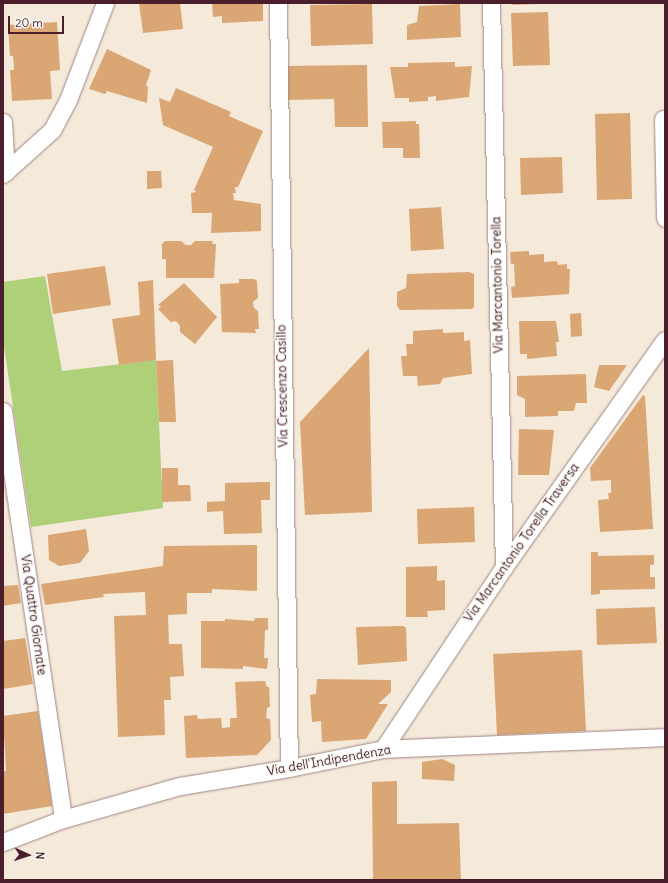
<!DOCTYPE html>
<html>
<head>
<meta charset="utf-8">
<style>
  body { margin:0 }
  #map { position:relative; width:668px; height:883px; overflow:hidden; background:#f5e9da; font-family:Delius,sans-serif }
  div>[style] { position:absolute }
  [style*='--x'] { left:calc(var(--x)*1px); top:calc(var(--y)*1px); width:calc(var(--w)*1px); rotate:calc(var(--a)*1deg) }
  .green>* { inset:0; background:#add079 }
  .building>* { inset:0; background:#d9a674 }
  .roads { filter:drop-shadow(0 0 1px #a08482) drop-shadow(0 0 1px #a08482) }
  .street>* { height:17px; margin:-8.5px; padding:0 8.5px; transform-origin:8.5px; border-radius:8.5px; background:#fff }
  span { translate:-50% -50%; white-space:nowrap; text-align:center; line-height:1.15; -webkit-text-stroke:3px #f6f6f2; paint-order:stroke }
  .street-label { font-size:13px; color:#4a1f2b }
  .frame { position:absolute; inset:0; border:4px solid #4a1f2b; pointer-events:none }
  .north { position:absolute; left:8px; top:835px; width:40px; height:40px; -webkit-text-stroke:3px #f6f6f2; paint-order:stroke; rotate:93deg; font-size:11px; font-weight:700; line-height:16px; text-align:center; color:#4a1f2b }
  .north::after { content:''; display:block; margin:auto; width:14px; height:18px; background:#4a1f2b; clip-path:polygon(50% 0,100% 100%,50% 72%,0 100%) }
  .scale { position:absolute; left:8px; top:16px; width:56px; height:18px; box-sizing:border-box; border:2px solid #4a1f2b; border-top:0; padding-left:5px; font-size:12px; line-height:14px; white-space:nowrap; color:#4a1f2b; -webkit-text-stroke:3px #f6f6f2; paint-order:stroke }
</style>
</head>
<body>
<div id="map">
  <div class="green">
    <div style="clip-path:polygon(45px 276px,62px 371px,156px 360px,163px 508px,31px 527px,3px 340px,3px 282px)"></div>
  </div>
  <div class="building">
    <div style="clip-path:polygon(139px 3px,180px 3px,183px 29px,143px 33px)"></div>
    <div style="clip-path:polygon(212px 3px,263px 3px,263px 21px,222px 23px,222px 16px,213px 17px)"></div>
    <div style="clip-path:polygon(512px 3px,538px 3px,538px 4px,512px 5px)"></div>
    <div style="clip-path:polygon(372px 4px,373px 44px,311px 46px,310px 5px)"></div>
    <div style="clip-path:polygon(460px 4px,461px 37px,407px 40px,407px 25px,417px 22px,419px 6px)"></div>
    <div style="clip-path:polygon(548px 12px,550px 65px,513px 66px,511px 13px)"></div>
    <div style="clip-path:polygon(57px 22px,60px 70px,50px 71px,52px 99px,12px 101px,10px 70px,14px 70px,13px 56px,10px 56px,8px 25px)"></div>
    <div style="clip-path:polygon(107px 49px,151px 70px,146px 85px,148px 87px,147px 103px,107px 91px,105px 94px,89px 89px)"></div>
    <div style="clip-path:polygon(455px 62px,455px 67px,472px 66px,469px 97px,436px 101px,436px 96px,428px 97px,428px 101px,409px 102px,409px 98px,395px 98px,390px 67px,408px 67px,408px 63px)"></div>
    <div style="clip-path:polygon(367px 65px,368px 127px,335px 127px,334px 99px,285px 100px,284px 66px)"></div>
    <div style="clip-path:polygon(176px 88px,231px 112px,229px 116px,263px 131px,238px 187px,235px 187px,236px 193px,233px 193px,234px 200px,261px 204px,261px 231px,211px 233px,212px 213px,192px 213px,191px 193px,196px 192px,194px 190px,213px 147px,163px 125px,159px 98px,170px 102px)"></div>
    <div style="clip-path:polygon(630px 113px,632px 199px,597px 200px,595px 114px)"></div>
    <div style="clip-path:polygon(416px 121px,416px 124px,419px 124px,420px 158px,403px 158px,403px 148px,383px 148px,382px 122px)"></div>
    <div style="clip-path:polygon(562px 157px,563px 193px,521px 195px,520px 158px)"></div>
    <div style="clip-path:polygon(147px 171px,161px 171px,162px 188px,147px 189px)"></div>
    <div style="clip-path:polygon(441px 207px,444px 249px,411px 251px,409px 209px)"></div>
    <div style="clip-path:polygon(165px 241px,181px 241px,186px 245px,191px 245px,195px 241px,213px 241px,212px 244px,216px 244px,214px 278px,166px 278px,166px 259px,162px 259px,162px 244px)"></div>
    <div style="clip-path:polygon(529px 251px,529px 255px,544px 254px,544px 262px,557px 261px,558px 265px,567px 264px,567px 269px,570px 269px,569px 294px,512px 298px,511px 287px,515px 286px,514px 264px,511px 264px,510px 252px)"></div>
    <div style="clip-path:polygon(105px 266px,111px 305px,53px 314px,47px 274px)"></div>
    <div style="clip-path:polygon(469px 272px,474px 274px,474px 307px,472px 309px,400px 310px,397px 306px,397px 292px,406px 288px,407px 274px)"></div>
    <div style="clip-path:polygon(239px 279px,254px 279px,257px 281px,258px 298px,253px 302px,254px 308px,258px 311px,259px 329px,255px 329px,256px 333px,222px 332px,220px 284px,239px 283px)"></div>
    <div style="clip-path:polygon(153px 280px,156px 360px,119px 365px,112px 319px,140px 315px,138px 282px)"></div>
    <div style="clip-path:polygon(184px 283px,217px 317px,195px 344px,180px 332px,180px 326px,176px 321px,171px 322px,158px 309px,161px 307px,158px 305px)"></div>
    <div style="clip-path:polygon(581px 313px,582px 336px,571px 337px,570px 314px)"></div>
    <div style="clip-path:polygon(519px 321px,556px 321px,559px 342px,556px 342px,557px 356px,527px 359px,527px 354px,520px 354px)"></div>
    <div style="clip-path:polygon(443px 329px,443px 333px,464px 332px,464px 341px,470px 340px,472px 374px,443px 378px,440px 384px,418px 386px,417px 376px,403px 376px,401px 356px,407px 356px,406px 344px,413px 344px,413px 331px)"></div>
    <div style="clip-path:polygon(369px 348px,372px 512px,305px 515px,300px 422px)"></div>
    <div style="clip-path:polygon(173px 360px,176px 422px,159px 422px,156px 361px)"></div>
    <div style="clip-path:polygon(599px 365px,627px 365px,609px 391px,594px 387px)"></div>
    <div style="clip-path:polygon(586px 374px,587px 403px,576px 403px,574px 411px,558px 411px,558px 416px,525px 417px,525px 399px,517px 395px,517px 376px)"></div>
    <div style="clip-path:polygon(643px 395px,645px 396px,653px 529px,600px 532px,598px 500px,609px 499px,608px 493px,611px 493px,611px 480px,591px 481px,590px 468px)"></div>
    <div style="clip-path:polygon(519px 429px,554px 430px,549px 475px,518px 475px)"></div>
    <div style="clip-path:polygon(162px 468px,178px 468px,178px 485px,190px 485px,191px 501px,162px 502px)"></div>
    <div style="clip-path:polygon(270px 482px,270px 500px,261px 500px,262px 533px,224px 534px,223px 511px,207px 512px,207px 502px,225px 501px,225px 483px)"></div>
    <div style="clip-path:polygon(474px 507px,475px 542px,418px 544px,417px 509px)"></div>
    <div style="clip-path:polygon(86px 529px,89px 551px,80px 563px,59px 566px,49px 560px,48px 535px)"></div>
    <div style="clip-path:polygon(257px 545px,257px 591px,212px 589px,212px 593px,187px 593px,187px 614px,168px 615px,169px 644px,182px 644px,184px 676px,170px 677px,171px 700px,164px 700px,165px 735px,118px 737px,114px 616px,146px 615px,145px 592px,103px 594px,104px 597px,45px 605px,41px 584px,163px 566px,164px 546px)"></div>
    <div style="clip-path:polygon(591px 552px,598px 552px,598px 556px,654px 555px,654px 565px,650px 565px,650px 577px,655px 577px,655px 589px,600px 590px,600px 594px,591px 595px)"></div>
    <div style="clip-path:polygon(437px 566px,437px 581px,445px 580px,445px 610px,427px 611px,428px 617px,406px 617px,406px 567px)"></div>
    <div style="clip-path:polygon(18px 585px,21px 603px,3px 606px,3px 586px)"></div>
    <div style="clip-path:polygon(655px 607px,657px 643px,597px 645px,596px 609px)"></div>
    <div style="clip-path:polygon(255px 618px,268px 618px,268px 630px,265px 630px,264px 658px,268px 658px,267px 669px,243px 666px,243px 669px,201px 668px,201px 621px,225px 621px,225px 619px,254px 621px)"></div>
    <div style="clip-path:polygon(403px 626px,406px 628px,407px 661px,358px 665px,356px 627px)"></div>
    <div style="clip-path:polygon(25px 638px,33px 684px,3px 689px,3px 641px)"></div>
    <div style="clip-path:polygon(582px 650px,586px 731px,497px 735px,493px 654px)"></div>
    <div style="clip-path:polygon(317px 679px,391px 680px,391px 692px,378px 704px,388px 704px,366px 739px,322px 742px,321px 721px,312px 722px,310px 695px,316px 694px)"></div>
    <div style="clip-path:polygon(265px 681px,267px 687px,269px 687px,270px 707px,267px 708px,266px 718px,270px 719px,271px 740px,257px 755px,186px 758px,184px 716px,197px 715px,198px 719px,221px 718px,222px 728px,230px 727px,230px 718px,237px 718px,235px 682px)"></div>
    <div style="clip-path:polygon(38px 711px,52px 806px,3px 814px,3px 771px,6px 771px,3px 716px)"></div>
    <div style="clip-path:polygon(442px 759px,455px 765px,454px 781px,422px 779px,422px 762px)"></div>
    <div style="clip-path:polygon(397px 781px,397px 824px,459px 823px,461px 880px,373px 880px,372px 782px)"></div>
  </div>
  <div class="roads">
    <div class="street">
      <div style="--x:278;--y:3;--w:765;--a:89.18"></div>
      <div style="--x:491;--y:3;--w:564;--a:88.68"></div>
      <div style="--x:663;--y:119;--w:99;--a:88.8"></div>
      <div style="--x:3;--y:122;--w:50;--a:86.6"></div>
      <div style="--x:3;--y:174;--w:66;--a:-41.9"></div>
      <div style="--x:52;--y:130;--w:34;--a:-62"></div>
      <div style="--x:68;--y:100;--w:104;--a:-69.1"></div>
      <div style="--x:3;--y:411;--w:412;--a:81.6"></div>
      <div style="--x:383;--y:749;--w:219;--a:-56.4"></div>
      <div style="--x:504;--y:567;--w:278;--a:-54.7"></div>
      <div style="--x:3;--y:842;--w:64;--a:-21"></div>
      <div style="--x:63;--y:819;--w:122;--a:-15.8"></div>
      <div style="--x:180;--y:786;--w:110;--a:-9.4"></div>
      <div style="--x:289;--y:768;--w:96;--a:-11.4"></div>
      <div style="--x:383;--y:749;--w:282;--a:-2.4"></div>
    </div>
  </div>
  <div class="street-label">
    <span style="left:498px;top:285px;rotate:-91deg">Via Marcantonio Torella</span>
    <span style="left:283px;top:386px;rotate:-91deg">Via Crescenzo Casillo</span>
    <span style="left:522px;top:543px;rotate:-55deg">Via Marcantonio Torella Traversa</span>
    <span style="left:33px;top:615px;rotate:82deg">Via Quattro Giornate</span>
    <span style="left:329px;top:761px;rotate:-10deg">Via dell'Indipendenza</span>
  </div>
  <div class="frame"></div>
  <div class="north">N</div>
  <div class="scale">20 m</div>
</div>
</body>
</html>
